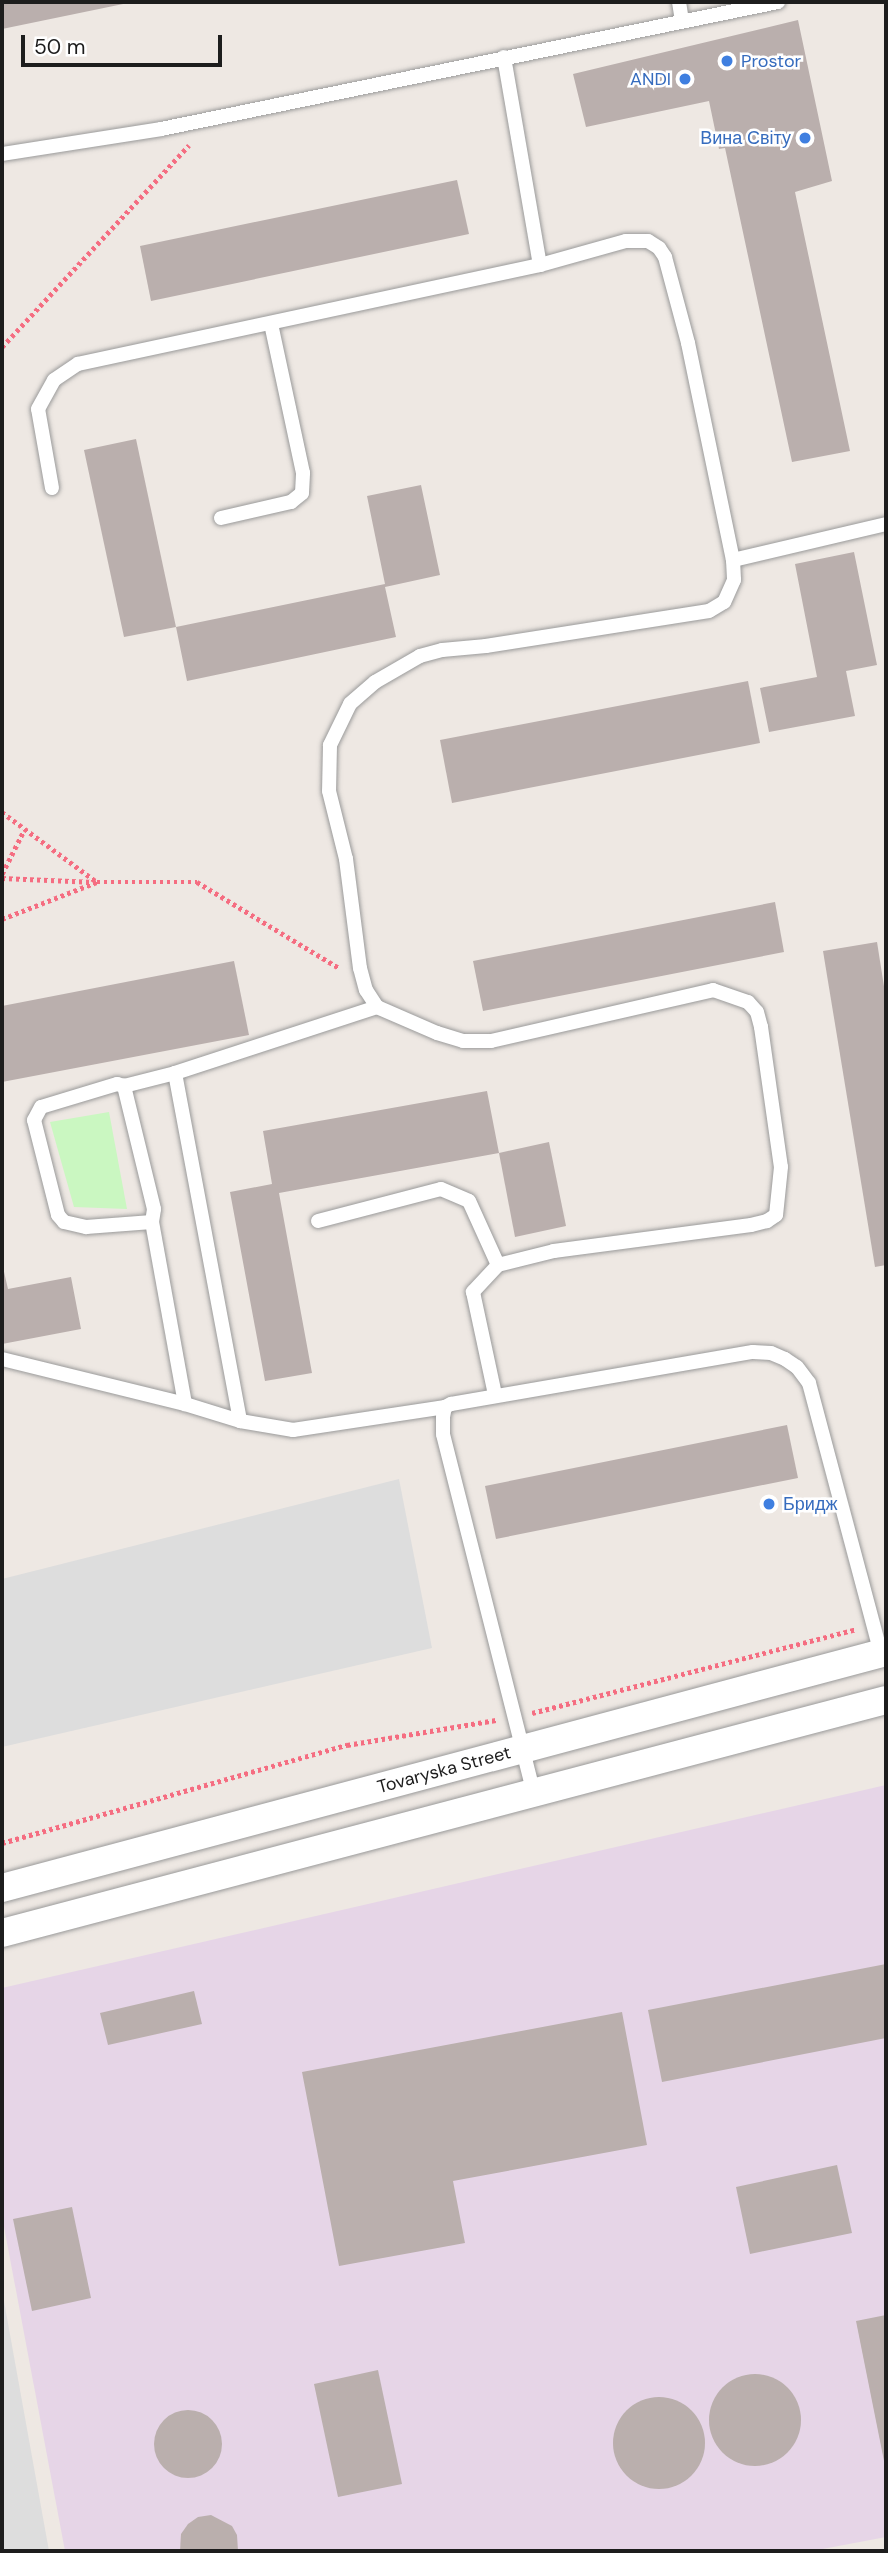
<!DOCTYPE html>
<html>
<head>
<meta charset="utf-8">
<style>
  body { margin:0 }
  #map { position:relative; width:888px; height:2553px; overflow:hidden; background:#eee8e3; font-family:"DM Sans",sans-serif }
  div>[style] { position:absolute }
  [style*='--x'] { left:calc(var(--x)*1px); top:calc(var(--y)*1px); width:calc(var(--w)*1px); rotate:calc(var(--a)*1deg) }
  .industrial>* { inset:0; background:#e6d5e7 }
  .park>* { inset:0; background:#caf7c1 }
  .parking>* { inset:0; background:#ddd }
  .building>* { inset:0; background:#baafad }
  .round { border-radius:50% }
  .path>* { height:4.5px; margin-top:-2.25px; transform-origin:0; background:repeating-linear-gradient(90deg,#f56d81 0 3.5px,transparent 0 7px) }
  .roads { filter:drop-shadow(0 0 2px #9a9a9a) drop-shadow(0 0 2px #9a9a9a) }
  .service>* { height:14px; margin:-7px; padding:0 7px; transform-origin:7px; border-radius:7px; background:#fff }
  .minor>* { height:28px; margin:-14px; padding:0 14px; transform-origin:14px; border-radius:14px; background:#fff }
  .dots>* { width:19px; height:19px; translate:-50% -50%; box-sizing:border-box; border:4px solid #fff; border-radius:50% }
  span { translate:-50% -50%; white-space:nowrap; text-align:center; line-height:1.15; -webkit-text-stroke:5px #fff; paint-order:stroke }
  .shop-label { font-size:18px; color:#366cbe }
  .left { translate:0 -50%; text-align:left }
  .right { translate:-100% -50%; text-align:right }
  .street-label { font-size:18px; color:#1d1d1d }
  .frame { position:absolute; inset:0; border:4px solid #1d1d1d; pointer-events:none }
  .scale { position:absolute; left:21px; top:35px; width:201px; height:32px; box-sizing:border-box; border:4px solid #1d1d1d; border-top:0; padding-left:9px; font-size:21px; line-height:24px; white-space:nowrap; color:#1d1d1d; -webkit-text-stroke:5px #fff; paint-order:stroke }
</style>
</head>
<body>
<div id="map">
  <div class="industrial">
    <div style="clip-path:polygon(886px 1785px,886px 2537px,812px 2551px,65px 2551px,2px 2216px,2px 1988px)"></div>
  </div>
  <div class="park">
    <div style="clip-path:polygon(109px 1112px,127px 1209px,74px 1207px,50px 1122px)"></div>
  </div>
  <div class="parking">
    <div style="clip-path:polygon(399px 1479px,432px 1648px,2px 1747px,2px 1579px)"></div>
    <div style="clip-path:polygon(2px 2290px,49px 2551px,2px 2551px)"></div>
  </div>
  <div class="building">
    <div style="clip-path:polygon(2px 2px,128px 2px,128px 3px,2px 29px)"></div>
    <div style="clip-path:polygon(798px 20px,832px 181px,795px 192px,850px 451px,792px 462px,725px 148px,719px 149px,709px 101px,586px 127px,573px 74px)"></div>
    <div style="clip-path:polygon(457px 180px,469px 234px,151px 301px,140px 246px)"></div>
    <div style="clip-path:polygon(136px 439px,176px 627px,124px 637px,84px 450px)"></div>
    <div style="clip-path:polygon(421px 485px,440px 575px,385px 587px,396px 637px,187px 681px,176px 627px,385px 584px,367px 496px)"></div>
    <div style="clip-path:polygon(854px 552px,877px 665px,846px 671px,855px 716px,769px 732px,760px 688px,817px 677px,795px 564px)"></div>
    <div style="clip-path:polygon(748px 681px,760px 743px,452px 803px,440px 740px)"></div>
    <div style="clip-path:polygon(775px 902px,784px 952px,483px 1011px,473px 961px)"></div>
    <div style="clip-path:polygon(877px 942px,886px 999px,886px 1265px,875px 1267px,823px 951px)"></div>
    <div style="clip-path:polygon(234px 961px,249px 1035px,2px 1082px,2px 1006px)"></div>
    <div style="clip-path:polygon(487px 1091px,499px 1153px,279px 1193px,312px 1373px,265px 1381px,230px 1192px,272px 1184px,263px 1131px)"></div>
    <div style="clip-path:polygon(549px 1142px,566px 1226px,515px 1237px,499px 1153px)"></div>
    <div style="clip-path:polygon(2px 1263px,8px 1289px,71px 1277px,81px 1329px,2px 1344px)"></div>
    <div style="clip-path:polygon(787px 1425px,798px 1478px,496px 1539px,485px 1486px)"></div>
    <div style="clip-path:polygon(886px 1964px,886px 2038px,662px 2082px,648px 2010px)"></div>
    <div style="clip-path:polygon(194px 1991px,202px 2024px,108px 2045px,100px 2013px)"></div>
    <div style="clip-path:polygon(622px 2012px,647px 2145px,453px 2181px,465px 2243px,339px 2266px,302px 2072px)"></div>
    <div style="clip-path:polygon(837px 2165px,852px 2233px,750px 2254px,736px 2187px)"></div>
    <div style="clip-path:polygon(72px 2207px,91px 2298px,32px 2311px,13px 2219px)"></div>
    <div style="clip-path:polygon(886px 2315px,886px 2460px,884px 2461px,856px 2321px)"></div>
    <div style="clip-path:polygon(378px 2370px,402px 2484px,338px 2497px,314px 2384px)"></div>
    <div class="round" style="left:709px;top:2374px;width:92px;height:92px"></div>
    <div class="round" style="left:613px;top:2397px;width:92px;height:92px"></div>
    <div class="round" style="left:154px;top:2410px;width:68px;height:68px"></div>
    <div style="clip-path:polygon(211px 2515px,232px 2526px,237px 2535px,238px 2551px,180px 2551px,181px 2534px,188px 2524px,198px 2517px)"></div>
  </div>
  <div class="path">
    <div style="--x:2;--y:347;--w:275;--a:-47.2"></div>
    <div style="--x:2;--y:812;--w:118;--a:36.4"></div>
    <div style="--x:97;--y:882;--w:100;--a:0"></div>
    <div style="--x:197;--y:882;--w:166;--a:31.2"></div>
    <div style="--x:2;--y:874;--w:49;--a:-63.4"></div>
    <div style="--x:2;--y:878;--w:93;--a:2.5"></div>
    <div style="--x:2;--y:919;--w:102;--a:-21.3"></div>
    <div style="--x:532;--y:1713;--w:335;--a:-14.5"></div>
    <div style="--x:2;--y:1843;--w:359;--a:-15.9"></div>
    <div style="--x:347;--y:1745;--w:151;--a:-9.5"></div>
  </div>
  <div class="roads">
    <div class="service">
      <div style="--x:679;--y:2;--w:19;--a:81"></div>
      <div style="--x:504;--y:57;--w:211;--a:80.2"></div>
      <div style="--x:2;--y:154;--w:161;--a:-8.9"></div>
      <div style="--x:161;--y:129;--w:630;--a:-11.63"></div>
      <div style="--x:52;--y:488;--w:80;--a:-100"></div>
      <div style="--x:38;--y:409;--w:33;--a:-61"></div>
      <div style="--x:54;--y:380;--w:29;--a:-34"></div>
      <div style="--x:78;--y:364;--w:472;--a:-12.1"></div>
      <div style="--x:540;--y:265;--w:89;--a:-15.6"></div>
      <div style="--x:626;--y:241;--w:22;--a:0"></div>
      <div style="--x:648;--y:241;--w:13;--a:32"></div>
      <div style="--x:659;--y:248;--w:11;--a:56"></div>
      <div style="--x:665;--y:257;--w:89;--a:75"></div>
      <div style="--x:688;--y:343;--w:222;--a:78.3"></div>
      <div style="--x:733;--y:560;--w:20;--a:87"></div>
      <div style="--x:734;--y:580;--w:24;--a:114"></div>
      <div style="--x:724;--y:602;--w:17;--a:149"></div>
      <div style="--x:709;--y:611;--w:226;--a:171.1"></div>
      <div style="--x:486;--y:646;--w:44;--a:174.8"></div>
      <div style="--x:442;--y:650;--w:23;--a:165"></div>
      <div style="--x:420;--y:656;--w:52;--a:150"></div>
      <div style="--x:375;--y:682;--w:33;--a:139"></div>
      <div style="--x:350;--y:704;--w:46;--a:116"></div>
      <div style="--x:330;--y:745;--w:46;--a:91.2"></div>
      <div style="--x:329;--y:791;--w:70;--a:76"></div>
      <div style="--x:346;--y:859;--w:110;--a:82.7"></div>
      <div style="--x:360;--y:968;--w:23;--a:75"></div>
      <div style="--x:366;--y:990;--w:20;--a:57"></div>
      <div style="--x:377;--y:1007;--w:65;--a:23.4"></div>
      <div style="--x:437;--y:1033;--w:27;--a:17"></div>
      <div style="--x:463;--y:1041;--w:28;--a:0"></div>
      <div style="--x:491;--y:1041;--w:228;--a:-12.9"></div>
      <div style="--x:713;--y:990;--w:37;--a:19"></div>
      <div style="--x:748;--y:1002;--w:13;--a:48"></div>
      <div style="--x:757;--y:1012;--w:16;--a:75"></div>
      <div style="--x:761;--y:1027;--w:141;--a:81.9"></div>
      <div style="--x:781;--y:1167;--w:48;--a:95.9"></div>
      <div style="--x:776;--y:1215;--w:11;--a:146"></div>
      <div style="--x:767;--y:1221;--w:16;--a:166"></div>
      <div style="--x:751;--y:1225;--w:199;--a:172.5"></div>
      <div style="--x:554;--y:1251;--w:58;--a:166"></div>
      <div style="--x:498;--y:1265;--w:37;--a:133"></div>
      <div style="--x:473;--y:1292;--w:105;--a:77.9"></div>
      <div style="--x:221;--y:518;--w:72;--a:-12.9"></div>
      <div style="--x:291;--y:502;--w:14;--a:-39"></div>
      <div style="--x:302;--y:493;--w:20;--a:-87"></div>
      <div style="--x:303;--y:473;--w:152;--a:-102.1"></div>
      <div style="--x:733;--y:560;--w:157;--a:-13.2"></div>
      <div style="--x:175;--y:1073;--w:354;--a:79.4"></div>
      <div style="--x:124;--y:1086;--w:53;--a:-14.3"></div>
      <div style="--x:175;--y:1073;--w:213;--a:-18.1"></div>
      <div style="--x:318;--y:1221;--w:127;--a:-14.6"></div>
      <div style="--x:441;--y:1189;--w:30;--a:23"></div>
      <div style="--x:469;--y:1201;--w:70;--a:65.6"></div>
      <div style="--x:152;--y:1222;--w:13;--a:-81"></div>
      <div style="--x:154;--y:1209;--w:127;--a:-103.7"></div>
      <div style="--x:124;--y:1086;--w:7;--a:-164"></div>
      <div style="--x:117;--y:1084;--w:79;--a:163.2"></div>
      <div style="--x:41;--y:1107;--w:15;--a:118"></div>
      <div style="--x:34;--y:1120;--w:98;--a:75.8"></div>
      <div style="--x:58;--y:1215;--w:9;--a:49"></div>
      <div style="--x:64;--y:1222;--w:23;--a:13"></div>
      <div style="--x:86;--y:1227;--w:66;--a:-4.3"></div>
      <div style="--x:152;--y:1222;--w:185;--a:79.7"></div>
      <div style="--x:2;--y:1359;--w:188;--a:13.8"></div>
      <div style="--x:185;--y:1404;--w:58;--a:17.2"></div>
      <div style="--x:240;--y:1421;--w:54;--a:9.6"></div>
      <div style="--x:293;--y:1430;--w:154;--a:-8.6"></div>
      <div style="--x:534;--y:1794;--w:371;--a:-104.2"></div>
      <div style="--x:443;--y:1434;--w:17;--a:-90"></div>
      <div style="--x:443;--y:1417;--w:10;--a:-79"></div>
      <div style="--x:445;--y:1407;--w:7;--a:-27"></div>
      <div style="--x:451;--y:1404;--w:306;--a:-9.8"></div>
      <div style="--x:753;--y:1352;--w:18;--a:3"></div>
      <div style="--x:771;--y:1353;--w:15;--a:23"></div>
      <div style="--x:785;--y:1359;--w:14;--a:34"></div>
      <div style="--x:797;--y:1367;--w:20;--a:53"></div>
      <div style="--x:809;--y:1383;--w:279;--a:75.1"></div>
    </div>
    <div class="minor">
      <div style="--x:2;--y:1888;--w:915;--a:-14.95"></div>
      <div style="--x:2;--y:1933;--w:914;--a:-14.77"></div>
    </div>
  </div>
  <div class="dots">
    <div style="left:727px;top:61px;background:#3f7fe0"></div>
    <div style="left:685px;top:79px;background:#3f7fe0"></div>
    <div style="left:805px;top:138px;background:#3f7fe0"></div>
    <div style="left:769px;top:1504px;background:#3f7fe0"></div>
  </div>
  <div class="shop-label">
    <span class="left" style="left:741px;top:61px">Prostor</span>
    <span class="right" style="left:671px;top:79px">ANDI</span>
    <span class="right" style="left:791px;top:138px">Вина Світу</span>
    <span class="left" style="left:783px;top:1504px">Бридж</span>
  </div>
  <div class="street-label">
    <span style="left:444px;top:1770px;rotate:-15deg">Tovaryska Street</span>
  </div>
  <div class="frame"></div>
  <div class="scale">50 m</div>
</div>
</body>
</html>
